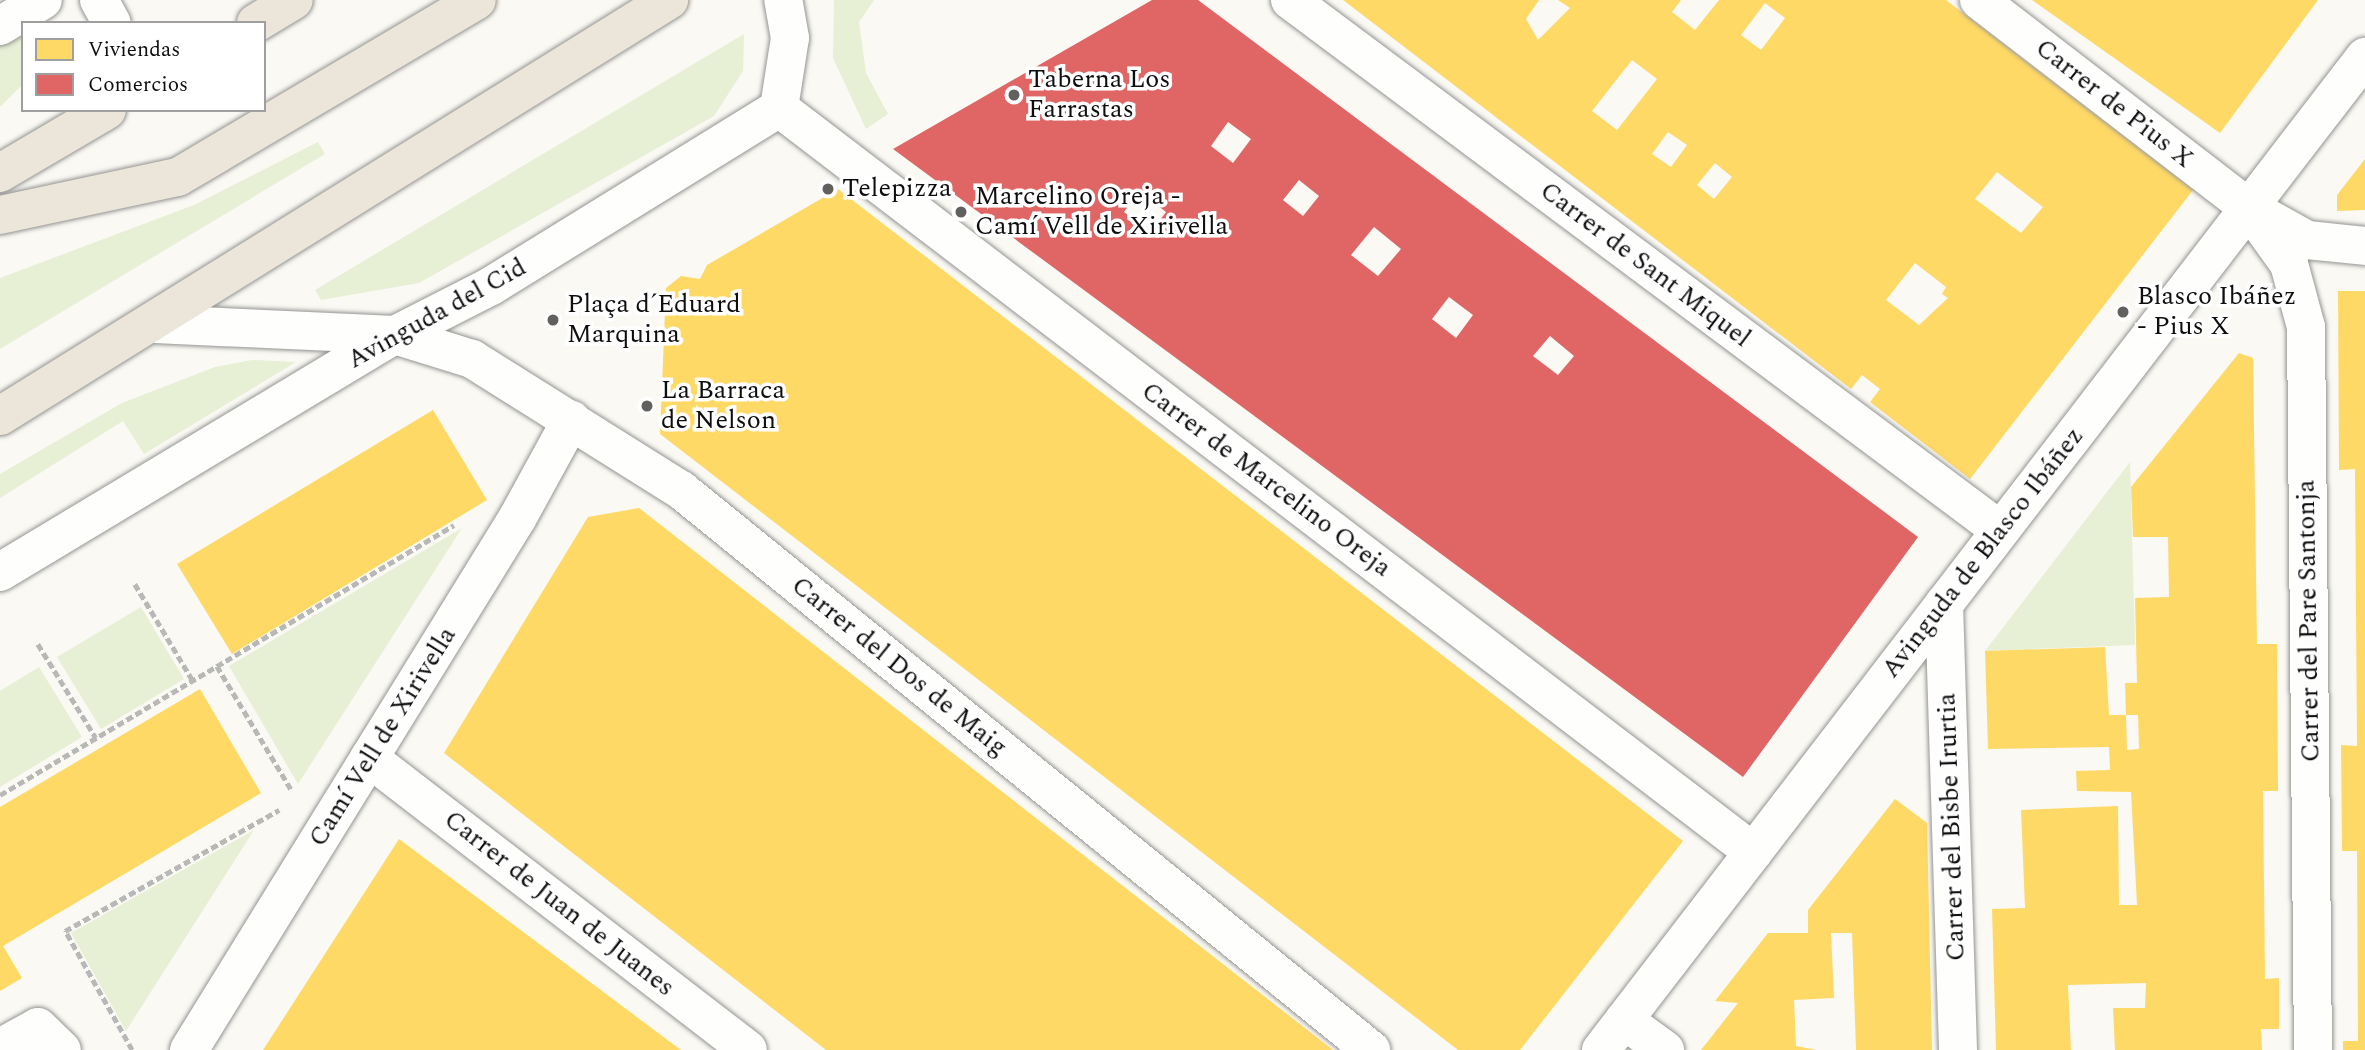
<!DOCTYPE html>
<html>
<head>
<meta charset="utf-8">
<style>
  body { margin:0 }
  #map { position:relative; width:2365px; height:1050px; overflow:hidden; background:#faf9f4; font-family:Spectral,serif }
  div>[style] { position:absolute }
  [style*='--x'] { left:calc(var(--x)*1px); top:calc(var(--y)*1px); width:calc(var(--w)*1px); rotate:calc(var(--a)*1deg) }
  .green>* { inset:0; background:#e7efd5 }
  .homes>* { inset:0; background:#ffd966 }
  .shops>* { inset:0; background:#e06666 }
  .path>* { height:4.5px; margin-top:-2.25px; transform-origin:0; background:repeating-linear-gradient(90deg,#b8b8b7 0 7px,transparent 0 10.5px) }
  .roads { filter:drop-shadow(0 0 2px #949492) drop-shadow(0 0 2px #949492) }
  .minor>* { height:38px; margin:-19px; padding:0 19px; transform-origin:19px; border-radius:19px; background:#fefefd }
  .tertiary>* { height:38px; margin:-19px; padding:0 19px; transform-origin:19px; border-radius:19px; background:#fefefd }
  .primary>* { height:38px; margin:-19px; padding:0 19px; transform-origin:19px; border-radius:19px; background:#ebe5da }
  .dots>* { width:19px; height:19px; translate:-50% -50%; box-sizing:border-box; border:4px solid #fff; border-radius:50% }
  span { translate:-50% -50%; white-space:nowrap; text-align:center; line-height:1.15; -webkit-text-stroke:7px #fff; paint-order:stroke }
  .poi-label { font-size:26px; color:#0e0e0e }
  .left { translate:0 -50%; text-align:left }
  .street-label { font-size:26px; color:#0e0e0e }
  .legend { position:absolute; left:21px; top:21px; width:245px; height:91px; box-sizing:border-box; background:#fff; border:2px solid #9f9f9f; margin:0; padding:9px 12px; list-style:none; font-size:21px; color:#0e0e0e }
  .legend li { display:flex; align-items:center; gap:14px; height:35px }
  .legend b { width:35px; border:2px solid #9f9f9f }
</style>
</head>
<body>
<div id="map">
  <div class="green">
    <div style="clip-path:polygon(834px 0,874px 0,859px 22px,866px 73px,888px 114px,866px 129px,833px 58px)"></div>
    <div style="clip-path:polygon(23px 31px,23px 84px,0 107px,0 44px)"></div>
    <div style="clip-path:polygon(744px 34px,743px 71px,714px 116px,419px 283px,321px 300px,315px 290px)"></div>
    <div style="clip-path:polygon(318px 142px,325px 154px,0 349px,0 278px,194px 205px)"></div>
    <div style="clip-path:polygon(252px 360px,296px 362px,144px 454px,123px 421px,0 498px,0 474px,122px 403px,215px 367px)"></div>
    <div style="clip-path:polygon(2130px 462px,2135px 645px,1985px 651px)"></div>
    <div style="clip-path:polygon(462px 528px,298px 784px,229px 666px)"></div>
    <div style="clip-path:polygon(141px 607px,184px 679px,101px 729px,57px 657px)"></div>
    <div style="clip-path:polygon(39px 667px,82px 737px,0 787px,0 691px)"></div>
    <div style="clip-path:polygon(254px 830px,126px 1031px,71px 933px)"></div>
  </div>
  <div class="homes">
    <div style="clip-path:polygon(evenodd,1343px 0,1539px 0,1526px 19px,1538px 40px,1570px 8px,1558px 0,1681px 0,1672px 12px,1695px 30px,1719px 0,1946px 0,2193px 190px,1970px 479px,1870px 402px,1880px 389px,1862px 375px,1851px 389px,1343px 0,1765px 3px,1785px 18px,1761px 50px,1741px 35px,1765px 3px,1343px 0,1632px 60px,1657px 79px,1617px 130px,1592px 111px,1632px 60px,1343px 0,1668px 132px,1687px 145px,1671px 167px,1652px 154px,1668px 132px,1343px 0,1715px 163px,1732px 177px,1714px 199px,1697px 185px,1715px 163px,1343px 0,1997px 172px,2043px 207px,2021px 233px,1975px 199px,1997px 172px,1343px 0,1915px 263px,1946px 287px,1942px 294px,1948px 298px,1919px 325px,1886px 300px,1915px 263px)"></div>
    <div style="clip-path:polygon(2032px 0,2318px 0,2220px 133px)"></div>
    <div style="clip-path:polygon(2365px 159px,2365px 210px,2337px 211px,2337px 195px)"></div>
    <div style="clip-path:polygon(838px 189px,1683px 841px,1520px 1050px,1458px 1050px,660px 434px,666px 288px,681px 276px,700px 279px,707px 265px)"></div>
    <div style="clip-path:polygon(2338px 291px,2365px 291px,2365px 1050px,2343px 1050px,2343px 1041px,2358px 1041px,2357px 851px,2342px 851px,2341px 745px,2357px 746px,2355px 469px,2339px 470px)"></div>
    <div style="clip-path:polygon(evenodd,2239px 353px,2253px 358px,2257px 644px,2277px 644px,2278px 791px,2263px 791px,2265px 979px,2279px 978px,2279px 1029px,2261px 1029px,2262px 1050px,2115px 1050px,2113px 1008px,2145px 1008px,2146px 983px,2068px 985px,2071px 1050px,1996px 1050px,1992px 909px,2025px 908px,2021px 810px,2118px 806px,2119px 905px,2137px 905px,2131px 792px,2077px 791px,2076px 771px,2110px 770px,2109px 747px,1988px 749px,1985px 651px,2105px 647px,2109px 715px,2126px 715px,2125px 683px,2137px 683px,2135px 598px,2169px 597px,2168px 537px,2133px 537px,2131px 487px,2239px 353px,2126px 715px,2138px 715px,2139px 749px,2127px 750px,2126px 715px)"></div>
    <div style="clip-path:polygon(433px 410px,487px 500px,232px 654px,177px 564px)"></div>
    <div style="clip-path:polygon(639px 508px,1333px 1050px,826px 1050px,444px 753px,588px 517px)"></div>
    <div style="clip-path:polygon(200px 689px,261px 793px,3px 946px,22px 978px,0 991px,0 807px)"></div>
    <div style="clip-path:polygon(1895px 799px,1927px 823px,1932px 1050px,1856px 1050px,1852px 933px,1831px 933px,1834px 998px,1794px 1000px,1796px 1046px,1816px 1050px,1701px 1050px,1738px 1003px,1715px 1001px,1768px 933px,1808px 933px,1808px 910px)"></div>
    <div style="clip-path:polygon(399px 839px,681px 1050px,263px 1050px)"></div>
  </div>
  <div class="shops">
    <div style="clip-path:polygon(evenodd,1152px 0,1198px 0,1918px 537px,1743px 777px,893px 149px,1152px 0,1228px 122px,1251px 139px,1233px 163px,1211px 146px,1228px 122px,1152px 0,1299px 180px,1319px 196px,1303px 216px,1283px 200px,1299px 180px,1152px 0,1139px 191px,1166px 212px,1151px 232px,1124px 212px,1139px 191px,1152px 0,1374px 227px,1401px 249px,1378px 276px,1351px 255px,1374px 227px,1152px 0,1449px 297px,1473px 315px,1456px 338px,1432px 319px,1449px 297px,1152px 0,1550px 336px,1574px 356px,1558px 375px,1533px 356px,1550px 336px)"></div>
  </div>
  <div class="path">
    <div style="--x:135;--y:584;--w:113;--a:59.1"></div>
    <div style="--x:38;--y:644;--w:110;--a:58.3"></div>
    <div style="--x:217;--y:666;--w:146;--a:59"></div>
    <div style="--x:0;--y:795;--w:528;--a:-30.74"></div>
    <div style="--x:132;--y:1050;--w:137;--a:-119.4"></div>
    <div style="--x:65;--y:931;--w:246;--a:-29.5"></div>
  </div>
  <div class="roads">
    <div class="minor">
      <div style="--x:99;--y:0;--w:26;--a:61"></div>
      <div style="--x:1290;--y:0;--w:886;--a:36.74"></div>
      <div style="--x:1979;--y:0;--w:339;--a:37.6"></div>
      <div style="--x:2248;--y:207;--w:68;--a:29.2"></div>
      <div style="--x:2307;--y:240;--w:58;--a:5.9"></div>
      <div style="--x:0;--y:26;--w:50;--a:-31.2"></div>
      <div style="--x:779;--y:108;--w:1226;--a:37.37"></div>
      <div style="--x:2248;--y:207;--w:70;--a:54.3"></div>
      <div style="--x:2289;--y:264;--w:65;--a:74.9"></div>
      <div style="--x:2306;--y:327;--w:723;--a:89.45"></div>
      <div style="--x:155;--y:324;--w:240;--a:2.6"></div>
      <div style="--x:395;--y:335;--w:81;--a:17.3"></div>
      <div style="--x:472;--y:359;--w:247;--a:32.1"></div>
      <div style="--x:681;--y:490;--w:889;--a:39.06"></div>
      <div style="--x:0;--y:572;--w:461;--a:-31"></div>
      <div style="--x:395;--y:335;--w:108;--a:-27"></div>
      <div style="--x:491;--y:286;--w:339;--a:-31.7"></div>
      <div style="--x:779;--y:108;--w:71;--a:-81.1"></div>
      <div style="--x:790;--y:38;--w:39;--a:-100"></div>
      <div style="--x:1944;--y:604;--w:446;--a:88.2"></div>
      <div style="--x:369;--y:758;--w:478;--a:37.6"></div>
      <div style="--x:1624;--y:1020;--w:51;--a:36.2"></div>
      <div style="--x:0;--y:1048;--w:43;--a:-28.9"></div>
      <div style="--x:38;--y:1027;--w:33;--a:44"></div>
      <div style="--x:189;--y:1050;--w:626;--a:-58.31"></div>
      <div style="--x:518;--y:517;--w:111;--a:-61.3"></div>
    </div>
    <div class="tertiary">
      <div style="--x:1601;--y:1050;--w:1253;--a:-52.43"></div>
    </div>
    <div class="primary">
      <div style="--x:256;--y:23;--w:44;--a:-31.2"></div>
      <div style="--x:0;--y:173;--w:124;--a:-30.5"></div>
      <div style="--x:0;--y:215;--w:182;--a:-12.1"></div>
      <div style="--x:178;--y:177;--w:347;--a:-30.6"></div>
      <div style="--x:0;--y:416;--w:788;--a:-31.87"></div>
    </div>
  </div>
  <div class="dots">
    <div style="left:1014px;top:95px;background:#61605e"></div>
    <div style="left:828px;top:189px;background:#61605e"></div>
    <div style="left:961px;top:212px;background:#61605e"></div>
    <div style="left:2123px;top:312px;background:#61605e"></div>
    <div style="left:553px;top:320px;background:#61605e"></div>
    <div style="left:647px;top:406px;background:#61605e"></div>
  </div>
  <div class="poi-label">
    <span class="left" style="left:1028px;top:95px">Taberna Los<br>Farrastas</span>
    <span class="left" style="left:842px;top:189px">Telepizza</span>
    <span class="left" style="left:975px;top:212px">Marcelino Oreja -<br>Camí Vell de Xirivella</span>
    <span class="left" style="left:2137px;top:312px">Blasco Ibáñez<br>- Pius X</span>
    <span class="left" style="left:567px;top:320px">Plaça d´Eduard<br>Marquina</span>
    <span class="left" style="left:661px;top:406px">La Barraca<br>de Nelson</span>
  </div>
  <div class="street-label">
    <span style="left:2114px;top:104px;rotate:38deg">Carrer de Pius X</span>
    <span style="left:1645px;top:265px;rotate:37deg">Carrer de Sant Miquel</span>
    <span style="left:437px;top:314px;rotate:-29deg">Avinguda del Cid</span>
    <span style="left:1266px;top:480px;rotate:37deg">Carrer de Marcelino Oreja</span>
    <span style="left:1983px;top:553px;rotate:-52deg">Avinguda de Blasco Ibáñez</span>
    <span style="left:2309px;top:621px;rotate:-91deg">Carrer del Pare Santonja</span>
    <span style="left:899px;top:667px;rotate:39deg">Carrer del Dos de Maig</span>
    <span style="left:383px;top:737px;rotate:-58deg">Camí Vell de Xirivella</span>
    <span style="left:1952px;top:827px;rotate:-92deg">Carrer del Bisbe Irurtia</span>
    <span style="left:559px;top:904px;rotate:38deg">Carrer de Juan de Juanes</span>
  </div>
  <ul class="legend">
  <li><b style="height:19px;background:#ffd966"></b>Viviendas</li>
  <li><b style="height:19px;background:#e06666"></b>Comercios</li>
  </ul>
</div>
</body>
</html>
